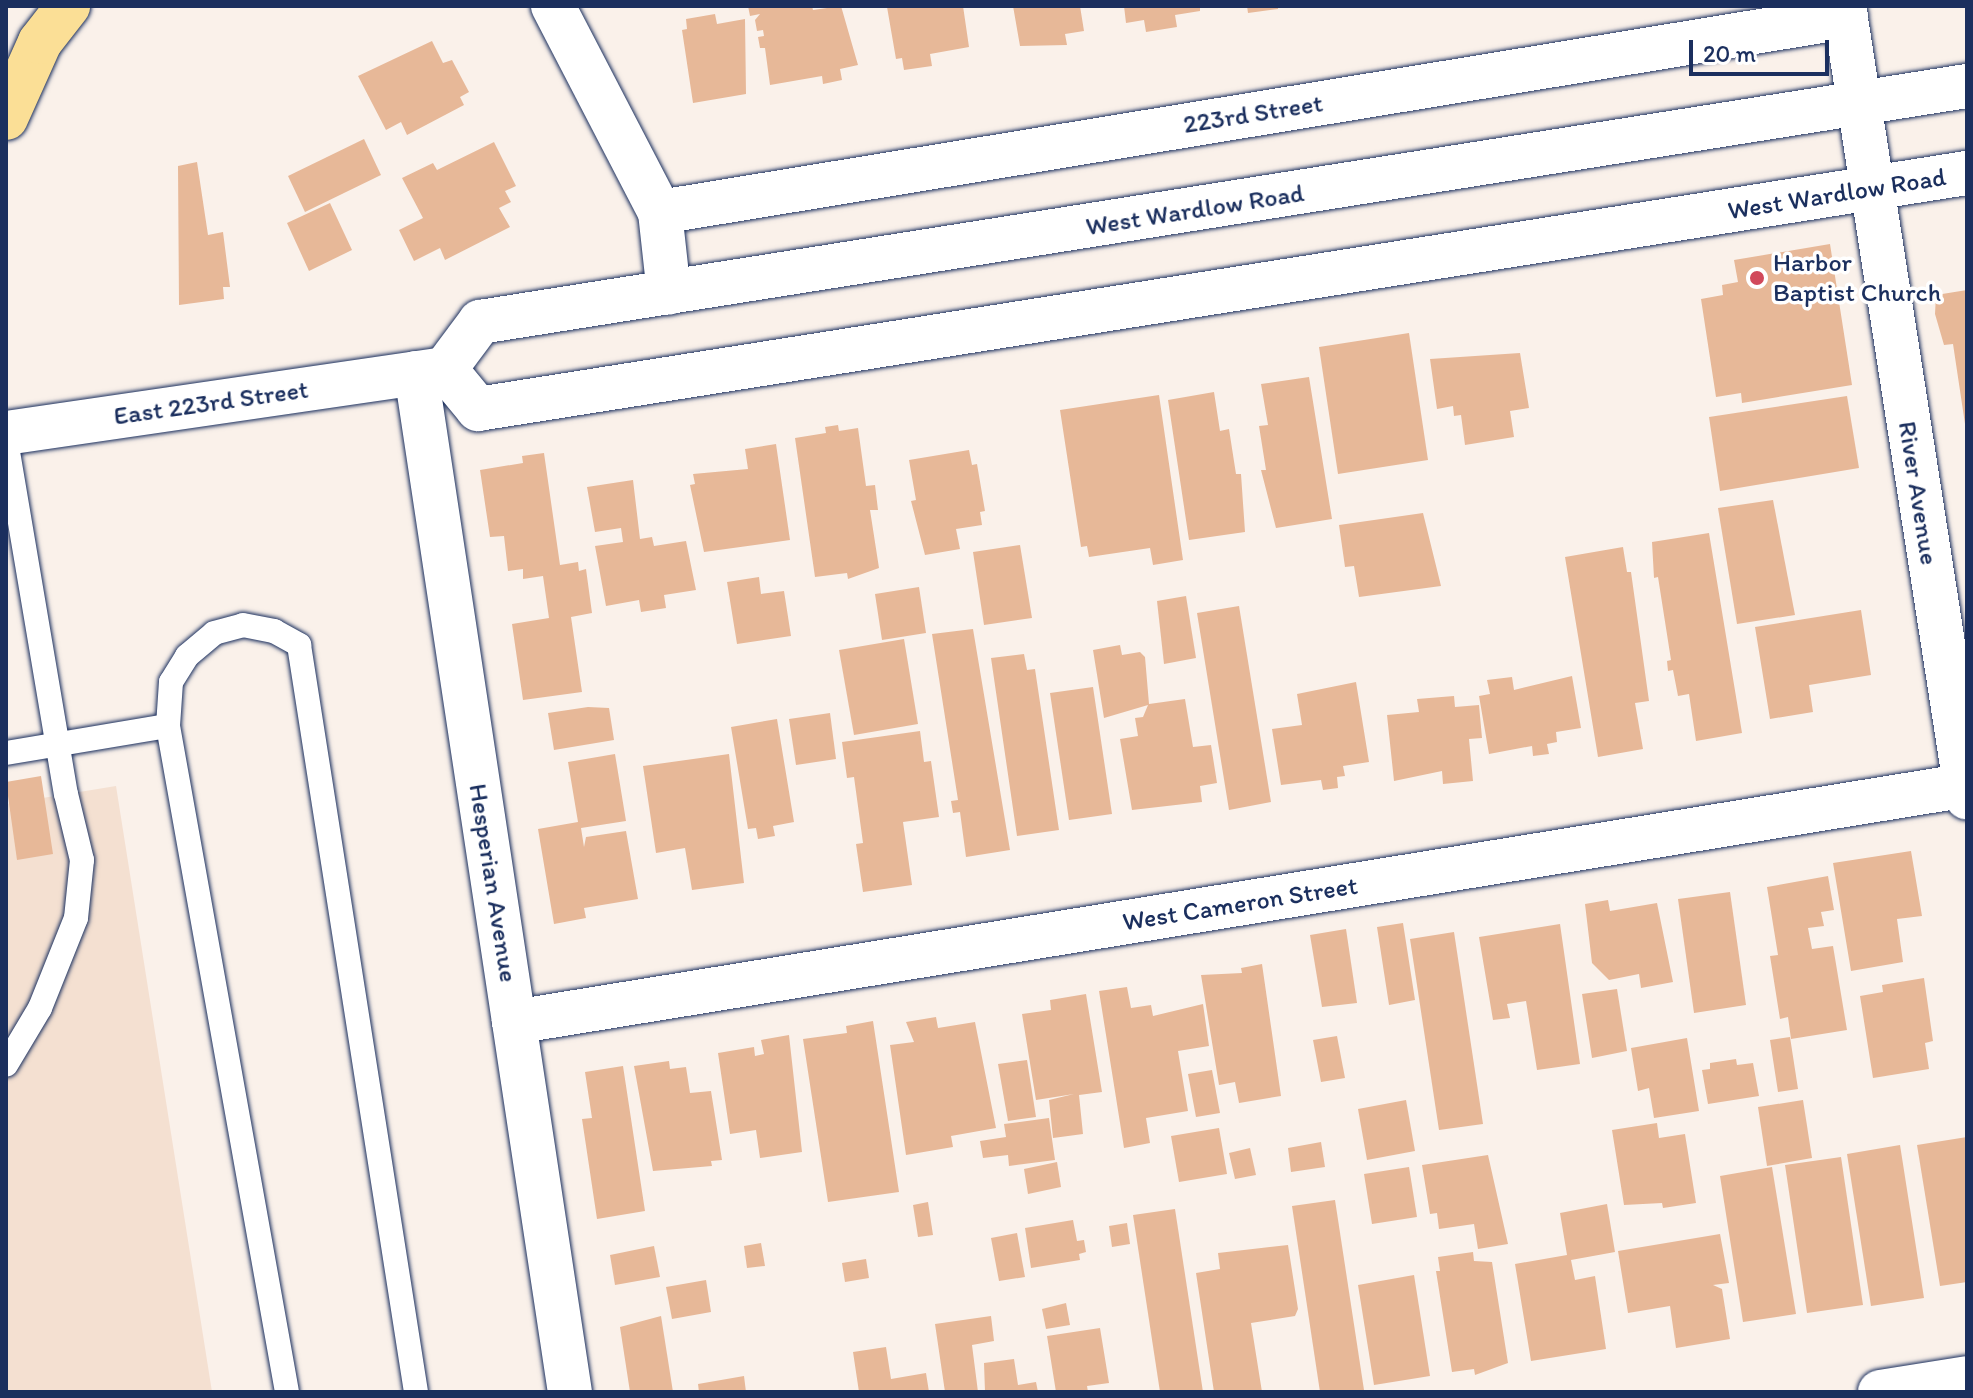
<!DOCTYPE html>
<html>
<head>
<meta charset="utf-8">
<style>
  body { margin:0 }
  #map { position:relative; width:1973px; height:1398px; overflow:hidden; background:#faf1ea; font-family:Itim,sans-serif }
  div>[style] { position:absolute }
  [style*='--x'] { left:calc(var(--x)*1px); top:calc(var(--y)*1px); width:calc(var(--w)*1px); rotate:calc(var(--a)*1deg) }
  .built>* { inset:0; background:#f4e0d1 }
  .building>* { inset:0; background:#e7b898 }
  .roads { filter:drop-shadow(0 0 2px #1b2f5e) drop-shadow(0 0 2px #1b2f5e) }
  .service>* { height:24px; margin:-12px; padding:0 12px; transform-origin:12px; border-radius:12px; background:#fff }
  .minor>* { height:44px; margin:-22px; padding:0 22px; transform-origin:22px; border-radius:22px; background:#fff }
  .secondary>* { height:44px; margin:-22px; padding:0 22px; transform-origin:22px; border-radius:22px; background:#fff }
  .motorway>* { height:44px; margin:-22px; padding:0 22px; transform-origin:22px; border-radius:22px; background:#fbdf96 }
  .dots>* { width:22px; height:22px; translate:-50% -50%; box-sizing:border-box; border:4px solid #fff; border-radius:50% }
  span { translate:-50% -50%; white-space:nowrap; text-align:center; line-height:1.15; -webkit-text-stroke:7px #fff; paint-order:stroke }
  .street-label { font-size:26px; color:#1b2f5e }
  .poi-label { font-size:26px; color:#1b2f5e }
  .left { translate:0 -50%; text-align:left }
  .frame { position:absolute; inset:0; border:8px solid #1b2f5e; pointer-events:none }
  .scale { position:absolute; left:1689px; top:40px; width:140px; height:36px; box-sizing:border-box; border:4px solid #1b2f5e; border-top:0; padding-left:10px; font-size:24px; line-height:28px; white-space:nowrap; color:#1b2f5e; -webkit-text-stroke:6px #fff; paint-order:stroke }
</style>
</head>
<body>
<div id="map">
  <div class="built">
    <div style="clip-path:polygon(116px 786px,212px 1392px,6px 1392px,6px 804px)"></div>
  </div>
  <div class="building">
    <div style="clip-path:polygon(748px 6px,812px 6px,813px 10px,841px 6px,858px 65px,840px 69px,842px 80px,823px 84px,822px 76px,770px 85px,765px 48px,760px 48px,758px 37px,764px 36px,763px 30px,757px 31px,755px 20px,760px 14px,750px 16px)"></div>
    <div style="clip-path:polygon(963px 6px,969px 47px,930px 54px,932px 66px,904px 70px,902px 58px,896px 59px,887px 7px)"></div>
    <div style="clip-path:polygon(1013px 6px,1080px 6px,1084px 31px,1065px 34px,1067px 45px,1020px 46px)"></div>
    <div style="clip-path:polygon(1124px 6px,1200px 6px,1200px 11px,1175px 15px,1177px 27px,1146px 32px,1144px 20px,1126px 23px)"></div>
    <div style="clip-path:polygon(1247px 6px,1278px 6px,1278px 9px,1248px 13px)"></div>
    <div style="clip-path:polygon(715px 14px,717px 24px,745px 19px,746px 94px,693px 103px,682px 30px,687px 29px,686px 19px)"></div>
    <div style="clip-path:polygon(432px 41px,443px 63px,452px 60px,469px 92px,460px 97px,464px 105px,407px 135px,401px 122px,386px 130px,358px 76px)"></div>
    <div style="clip-path:polygon(364px 139px,381px 175px,305px 212px,288px 176px)"></div>
    <div style="clip-path:polygon(494px 142px,516px 186px,505px 191px,511px 202px,499px 208px,510px 227px,445px 260px,440px 248px,414px 261px,399px 230px,423px 218px,402px 178px,433px 163px,437px 170px)"></div>
    <div style="clip-path:polygon(197px 162px,208px 235px,223px 232px,230px 287px,223px 287px,224px 299px,179px 305px,178px 166px)"></div>
    <div style="clip-path:polygon(330px 203px,352px 250px,309px 271px,287px 223px)"></div>
    <div style="clip-path:polygon(1830px 244px,1852px 385px,1742px 403px,1741px 393px,1716px 397px,1701px 299px,1723px 295px,1722px 285px,1738px 282px,1734px 260px)"></div>
    <div style="clip-path:polygon(1967px 290px,1967px 424px,1965px 424px,1953px 344px,1944px 345px,1935px 314px,1936px 295px)"></div>
    <div style="clip-path:polygon(1409px 333px,1428px 460px,1338px 474px,1319px 347px)"></div>
    <div style="clip-path:polygon(1520px 353px,1529px 408px,1510px 411px,1514px 437px,1465px 445px,1461px 415px,1454px 416px,1453px 406px,1437px 409px,1430px 359px)"></div>
    <div style="clip-path:polygon(1309px 377px,1332px 519px,1276px 528px,1261px 470px,1266px 470px,1259px 426px,1268px 425px,1261px 384px)"></div>
    <div style="clip-path:polygon(1214px 392px,1220px 431px,1229px 429px,1236px 474px,1241px 474px,1245px 532px,1189px 540px,1168px 400px)"></div>
    <div style="clip-path:polygon(1159px 395px,1183px 560px,1153px 565px,1150px 548px,1089px 557px,1087px 546px,1081px 547px,1060px 410px)"></div>
    <div style="clip-path:polygon(1847px 396px,1859px 468px,1720px 491px,1709px 417px)"></div>
    <div style="clip-path:polygon(838px 425px,839px 431px,858px 428px,866px 486px,875px 485px,878px 510px,870px 510px,879px 568px,848px 579px,847px 573px,815px 577px,795px 438px,826px 433px,825px 427px)"></div>
    <div style="clip-path:polygon(776px 444px,790px 540px,704px 552px,690px 485px,695px 484px,693px 474px,748px 469px,745px 449px)"></div>
    <div style="clip-path:polygon(969px 450px,972px 465px,977px 464px,985px 511px,980px 512px,982px 525px,956px 529px,960px 549px,925px 555px,911px 501px,916px 500px,909px 460px)"></div>
    <div style="clip-path:polygon(544px 453px,560px 565px,578px 562px,579px 571px,586px 569px,592px 613px,571px 617px,582px 692px,523px 700px,512px 624px,549px 618px,543px 576px,523px 579px,523px 569px,508px 571px,504px 536px,490px 537px,480px 470px,523px 463px,522px 456px)"></div>
    <div style="clip-path:polygon(633px 480px,640px 539px,652px 537px,654px 546px,686px 541px,696px 590px,664px 595px,666px 608px,641px 612px,639px 600px,606px 606px,595px 546px,623px 542px,621px 528px,595px 532px,587px 487px)"></div>
    <div style="clip-path:polygon(1773px 500px,1795px 615px,1737px 624px,1718px 508px)"></div>
    <div style="clip-path:polygon(1423px 513px,1441px 586px,1359px 597px,1354px 566px,1345px 567px,1339px 525px)"></div>
    <div style="clip-path:polygon(1709px 533px,1742px 733px,1696px 741px,1689px 694px,1678px 696px,1673px 670px,1668px 671px,1667px 661px,1671px 660px,1658px 577px,1654px 578px,1652px 542px)"></div>
    <div style="clip-path:polygon(1020px 545px,1032px 618px,984px 625px,973px 552px)"></div>
    <div style="clip-path:polygon(1623px 547px,1627px 572px,1631px 572px,1649px 701px,1635px 703px,1643px 749px,1598px 757px,1565px 557px)"></div>
    <div style="clip-path:polygon(759px 577px,761px 594px,784px 591px,791px 636px,737px 644px,727px 582px)"></div>
    <div style="clip-path:polygon(919px 587px,926px 633px,882px 640px,875px 594px)"></div>
    <div style="clip-path:polygon(1186px 596px,1196px 658px,1164px 664px,1157px 601px)"></div>
    <div style="clip-path:polygon(1239px 606px,1271px 802px,1229px 810px,1197px 613px)"></div>
    <div style="clip-path:polygon(1861px 610px,1871px 675px,1809px 685px,1813px 712px,1770px 719px,1755px 627px)"></div>
    <div style="clip-path:polygon(973px 629px,1010px 850px,966px 857px,960px 812px,953px 813px,951px 801px,958px 800px,932px 634px)"></div>
    <div style="clip-path:polygon(904px 639px,918px 724px,854px 735px,839px 650px)"></div>
    <div style="clip-path:polygon(1120px 645px,1122px 655px,1140px 652px,1145px 657px,1149px 704px,1185px 699px,1193px 747px,1211px 745px,1217px 783px,1200px 786px,1202px 802px,1132px 810px,1120px 739px,1138px 736px,1135px 718px,1143px 717px,1148px 705px,1104px 718px,1093px 650px)"></div>
    <div style="clip-path:polygon(1024px 654px,1027px 670px,1035px 669px,1059px 830px,1017px 836px,991px 658px)"></div>
    <div style="clip-path:polygon(1572px 676px,1581px 728px,1556px 732px,1557px 742px,1547px 744px,1549px 754px,1533px 756px,1532px 746px,1489px 754px,1479px 696px,1490px 694px,1487px 680px,1512px 677px,1514px 690px)"></div>
    <div style="clip-path:polygon(1356px 682px,1369px 762px,1343px 766px,1345px 776px,1337px 777px,1338px 788px,1323px 790px,1321px 780px,1281px 785px,1272px 729px,1302px 725px,1297px 694px)"></div>
    <div style="clip-path:polygon(1093px 687px,1112px 814px,1069px 820px,1050px 693px)"></div>
    <div style="clip-path:polygon(1454px 696px,1455px 707px,1479px 705px,1482px 738px,1469px 739px,1473px 781px,1443px 784px,1442px 771px,1394px 781px,1387px 715px,1419px 712px,1417px 699px)"></div>
    <div style="clip-path:polygon(588px 707px,609px 708px,614px 740px,554px 750px,548px 713px)"></div>
    <div style="clip-path:polygon(830px 713px,836px 759px,796px 765px,789px 719px)"></div>
    <div style="clip-path:polygon(777px 719px,794px 822px,773px 826px,775px 836px,758px 839px,756px 828px,748px 829px,731px 727px)"></div>
    <div style="clip-path:polygon(920px 731px,924px 762px,931px 761px,939px 817px,903px 822px,912px 885px,863px 892px,856px 844px,863px 843px,854px 777px,847px 778px,842px 742px)"></div>
    <div style="clip-path:polygon(615px 754px,626px 821px,581px 828px,584px 847px,586px 837px,626px 831px,638px 899px,584px 908px,586px 918px,554px 924px,538px 829px,578px 822px,568px 762px)"></div>
    <div style="clip-path:polygon(729px 754px,744px 883px,692px 890px,685px 848px,656px 853px,643px 766px)"></div>
    <div style="clip-path:polygon(41px 776px,53px 854px,17px 860px,6px 782px)"></div>
    <div style="clip-path:polygon(1911px 851px,1922px 916px,1897px 919px,1903px 962px,1851px 971px,1833px 863px)"></div>
    <div style="clip-path:polygon(1828px 876px,1834px 910px,1821px 912px,1824px 926px,1808px 928px,1812px 949px,1833px 946px,1847px 1030px,1791px 1039px,1788px 1017px,1780px 1019px,1770px 956px,1778px 955px,1767px 887px)"></div>
    <div style="clip-path:polygon(1730px 892px,1746px 1005px,1694px 1013px,1678px 899px)"></div>
    <div style="clip-path:polygon(1608px 900px,1610px 911px,1657px 903px,1673px 982px,1641px 988px,1639px 974px,1609px 980px,1592px 963px,1585px 904px)"></div>
    <div style="clip-path:polygon(1403px 923px,1415px 1000px,1389px 1005px,1377px 927px)"></div>
    <div style="clip-path:polygon(1560px 924px,1580px 1064px,1537px 1070px,1526px 1001px,1507px 1004px,1510px 1018px,1493px 1020px,1479px 937px)"></div>
    <div style="clip-path:polygon(1346px 929px,1357px 1003px,1322px 1007px,1310px 935px)"></div>
    <div style="clip-path:polygon(1454px 932px,1483px 1124px,1439px 1130px,1410px 939px)"></div>
    <div style="clip-path:polygon(1262px 964px,1281px 1096px,1239px 1103px,1235px 1082px,1219px 1085px,1201px 975px,1242px 973px,1241px 968px)"></div>
    <div style="clip-path:polygon(1924px 978px,1933px 1041px,1925px 1043px,1929px 1069px,1873px 1078px,1860px 996px,1883px 992px,1882px 985px)"></div>
    <div style="clip-path:polygon(1127px 987px,1131px 1008px,1151px 1005px,1153px 1016px,1203px 1004px,1209px 1046px,1178px 1051px,1188px 1111px,1146px 1118px,1150px 1143px,1124px 1148px,1099px 991px)"></div>
    <div style="clip-path:polygon(1617px 989px,1627px 1051px,1592px 1058px,1582px 994px)"></div>
    <div style="clip-path:polygon(1086px 994px,1102px 1092px,1079px 1095px,1083px 1134px,1053px 1138px,1049px 1100px,1074px 1094px,1036px 1100px,1022px 1014px,1051px 1010px,1050px 1000px)"></div>
    <div style="clip-path:polygon(936px 1017px,938px 1028px,975px 1022px,996px 1128px,951px 1136px,953px 1147px,906px 1155px,890px 1045px,914px 1042px,906px 1022px)"></div>
    <div style="clip-path:polygon(873px 1021px,899px 1192px,828px 1202px,803px 1039px,847px 1033px,846px 1026px)"></div>
    <div style="clip-path:polygon(789px 1035px,802px 1152px,760px 1158px,756px 1130px,730px 1134px,718px 1053px,754px 1047px,755px 1056px,764px 1054px,761px 1040px)"></div>
    <div style="clip-path:polygon(1337px 1036px,1345px 1078px,1321px 1082px,1313px 1040px)"></div>
    <div style="clip-path:polygon(1790px 1037px,1798px 1089px,1778px 1092px,1770px 1040px)"></div>
    <div style="clip-path:polygon(1687px 1038px,1699px 1111px,1654px 1118px,1649px 1088px,1638px 1091px,1631px 1048px)"></div>
    <div style="clip-path:polygon(1736px 1059px,1737px 1065px,1753px 1063px,1759px 1096px,1708px 1104px,1702px 1070px,1710px 1069px,1710px 1063px)"></div>
    <div style="clip-path:polygon(1027px 1060px,1036px 1117px,1008px 1121px,998px 1064px)"></div>
    <div style="clip-path:polygon(669px 1061px,670px 1069px,686px 1067px,690px 1093px,711px 1091px,722px 1160px,711px 1161px,712px 1166px,653px 1171px,634px 1066px)"></div>
    <div style="clip-path:polygon(623px 1066px,645px 1211px,597px 1219px,582px 1119px,592px 1118px,585px 1072px)"></div>
    <div style="clip-path:polygon(1212px 1070px,1220px 1113px,1196px 1117px,1188px 1074px)"></div>
    <div style="clip-path:polygon(1406px 1100px,1415px 1151px,1367px 1160px,1358px 1109px)"></div>
    <div style="clip-path:polygon(1803px 1100px,1812px 1158px,1767px 1166px,1758px 1107px)"></div>
    <div style="clip-path:polygon(1049px 1118px,1055px 1160px,1009px 1166px,1008px 1155px,983px 1158px,980px 1141px,1006px 1137px,1004px 1124px)"></div>
    <div style="clip-path:polygon(1657px 1123px,1659px 1138px,1685px 1134px,1696px 1203px,1663px 1208px,1662px 1203px,1624px 1205px,1612px 1130px)"></div>
    <div style="clip-path:polygon(1219px 1128px,1227px 1174px,1179px 1182px,1171px 1136px)"></div>
    <div style="clip-path:polygon(1967px 1137px,1967px 1282px,1940px 1286px,1917px 1145px)"></div>
    <div style="clip-path:polygon(1321px 1142px,1325px 1167px,1291px 1172px,1288px 1148px)"></div>
    <div style="clip-path:polygon(1900px 1145px,1924px 1298px,1871px 1306px,1847px 1154px)"></div>
    <div style="clip-path:polygon(1250px 1148px,1256px 1175px,1235px 1179px,1229px 1153px)"></div>
    <div style="clip-path:polygon(1488px 1155px,1508px 1244px,1478px 1249px,1474px 1224px,1439px 1229px,1437px 1213px,1430px 1214px,1422px 1165px)"></div>
    <div style="clip-path:polygon(1841px 1157px,1863px 1305px,1807px 1313px,1785px 1165px)"></div>
    <div style="clip-path:polygon(1057px 1162px,1061px 1187px,1028px 1194px,1024px 1169px)"></div>
    <div style="clip-path:polygon(1409px 1167px,1417px 1217px,1372px 1224px,1364px 1174px)"></div>
    <div style="clip-path:polygon(1772px 1167px,1796px 1314px,1743px 1322px,1720px 1176px)"></div>
    <div style="clip-path:polygon(1335px 1200px,1364px 1390px,1352px 1392px,1320px 1392px,1292px 1206px)"></div>
    <div style="clip-path:polygon(928px 1202px,933px 1235px,918px 1237px,913px 1205px)"></div>
    <div style="clip-path:polygon(1607px 1204px,1615px 1252px,1571px 1260px,1575px 1280px,1595px 1276px,1606px 1349px,1531px 1361px,1515px 1264px,1567px 1255px,1560px 1213px)"></div>
    <div style="clip-path:polygon(1175px 1209px,1203px 1392px,1160px 1392px,1133px 1215px)"></div>
    <div style="clip-path:polygon(1073px 1220px,1077px 1241px,1084px 1240px,1086px 1252px,1079px 1254px,1080px 1260px,1031px 1268px,1025px 1228px)"></div>
    <div style="clip-path:polygon(1127px 1223px,1130px 1244px,1112px 1247px,1109px 1226px)"></div>
    <div style="clip-path:polygon(1017px 1233px,1025px 1277px,999px 1281px,991px 1238px)"></div>
    <div style="clip-path:polygon(1720px 1234px,1729px 1283px,1713px 1285px,1722px 1289px,1730px 1339px,1676px 1348px,1670px 1306px,1628px 1313px,1618px 1251px)"></div>
    <div style="clip-path:polygon(761px 1243px,765px 1266px,747px 1268px,744px 1246px)"></div>
    <div style="clip-path:polygon(1288px 1245px,1298px 1309px,1295px 1316px,1251px 1323px,1262px 1392px,1214px 1392px,1196px 1273px,1220px 1269px,1218px 1253px)"></div>
    <div style="clip-path:polygon(654px 1246px,660px 1277px,615px 1285px,610px 1255px)"></div>
    <div style="clip-path:polygon(1473px 1252px,1474px 1261px,1492px 1262px,1508px 1363px,1475px 1375px,1474px 1369px,1452px 1372px,1436px 1271px,1440px 1271px,1438px 1257px)"></div>
    <div style="clip-path:polygon(866px 1259px,869px 1278px,845px 1282px,842px 1263px)"></div>
    <div style="clip-path:polygon(1414px 1275px,1430px 1376px,1374px 1385px,1358px 1285px)"></div>
    <div style="clip-path:polygon(706px 1280px,711px 1312px,672px 1319px,666px 1287px)"></div>
    <div style="clip-path:polygon(1066px 1303px,1070px 1325px,1046px 1329px,1042px 1309px)"></div>
    <div style="clip-path:polygon(661px 1316px,673px 1392px,630px 1392px,620px 1327px)"></div>
    <div style="clip-path:polygon(991px 1316px,994px 1341px,972px 1345px,978px 1392px,945px 1392px,935px 1324px)"></div>
    <div style="clip-path:polygon(1100px 1328px,1109px 1383px,1087px 1386px,1088px 1392px,1056px 1392px,1047px 1336px)"></div>
    <div style="clip-path:polygon(886px 1347px,891px 1379px,926px 1373px,929px 1392px,859px 1392px,853px 1352px)"></div>
    <div style="clip-path:polygon(1014px 1359px,1018px 1385px,1036px 1382px,1038px 1392px,985px 1392px,984px 1363px)"></div>
    <div style="clip-path:polygon(744px 1376px,746px 1392px,699px 1392px,698px 1384px)"></div>
  </div>
  <div class="roads">
    <div class="service">
      <div style="--x:6;--y:440;--w:359;--a:80.4"></div>
      <div style="--x:66;--y:794;--w:68;--a:76.4"></div>
      <div style="--x:82;--y:860;--w:58;--a:95.9"></div>
      <div style="--x:76;--y:918;--w:97;--a:111.8"></div>
      <div style="--x:40;--y:1008;--w:66;--a:120.8"></div>
      <div style="--x:6;--y:753;--w:164;--a:-9.5"></div>
      <div style="--x:287;--y:1392;--w:677;--a:-100.13"></div>
      <div style="--x:168;--y:726;--w:44;--a:-86.1"></div>
      <div style="--x:171;--y:682;--w:31;--a:-58"></div>
      <div style="--x:187;--y:656;--w:35;--a:-40"></div>
      <div style="--x:214;--y:633;--w:30;--a:-15"></div>
      <div style="--x:243;--y:625;--w:32;--a:11"></div>
      <div style="--x:274;--y:631;--w:29;--a:29"></div>
      <div style="--x:299;--y:645;--w:756;--a:81.1"></div>
    </div>
    <div class="minor">
      <div style="--x:553;--y:6;--w:232;--a:62.6"></div>
      <div style="--x:660;--y:212;--w:81;--a:83.7"></div>
      <div style="--x:1844;--y:6;--w:801;--a:81.17"></div>
      <div style="--x:660;--y:212;--w:1202;--a:-9.34"></div>
      <div style="--x:416;--y:373;--w:1031;--a:81.41"></div>
      <div style="--x:514;--y:1022;--w:1472;--a:-9.26"></div>
      <div style="--x:1880;--y:1392;--w:88;--a:-9.1"></div>
    </div>
    <div class="secondary">
      <div style="--x:445;--y:369;--w:52;--a:50.5"></div>
      <div style="--x:478;--y:409;--w:1508;--a:-9.01"></div>
      <div style="--x:6;--y:433;--w:444;--a:-8.3"></div>
      <div style="--x:445;--y:369;--w:59;--a:-53.3"></div>
      <div style="--x:480;--y:322;--w:1506;--a:-9.02"></div>
    </div>
    <div class="motorway">
      <div style="--x:6;--y:118;--w:83;--a:-65.9"></div>
      <div style="--x:40;--y:42;--w:46;--a:-52.1"></div>
    </div>
  </div>
  <div class="dots">
    <div style="left:1757px;top:278px;background:#d1495b"></div>
  </div>
  <div class="street-label">
    <span style="left:1253px;top:114px;rotate:-9deg">223rd Street</span>
    <span style="left:1837px;top:194px;rotate:-9deg">West Wardlow Road</span>
    <span style="left:1195px;top:210px;rotate:-9deg">West Wardlow Road</span>
    <span style="left:211px;top:403px;rotate:-8deg">East 223rd Street</span>
    <span style="left:1918px;top:493px;rotate:81deg">River Avenue</span>
    <span style="left:493px;top:883px;rotate:81deg">Hesperian Avenue</span>
    <span style="left:1240px;top:904px;rotate:-9deg">West Cameron Street</span>
  </div>
  <div class="poi-label">
    <span class="left" style="left:1773px;top:278px">Harbor<br>Baptist Church</span>
  </div>
  <div class="frame"></div>
  <div class="scale">20 m</div>
</div>
</body>
</html>
